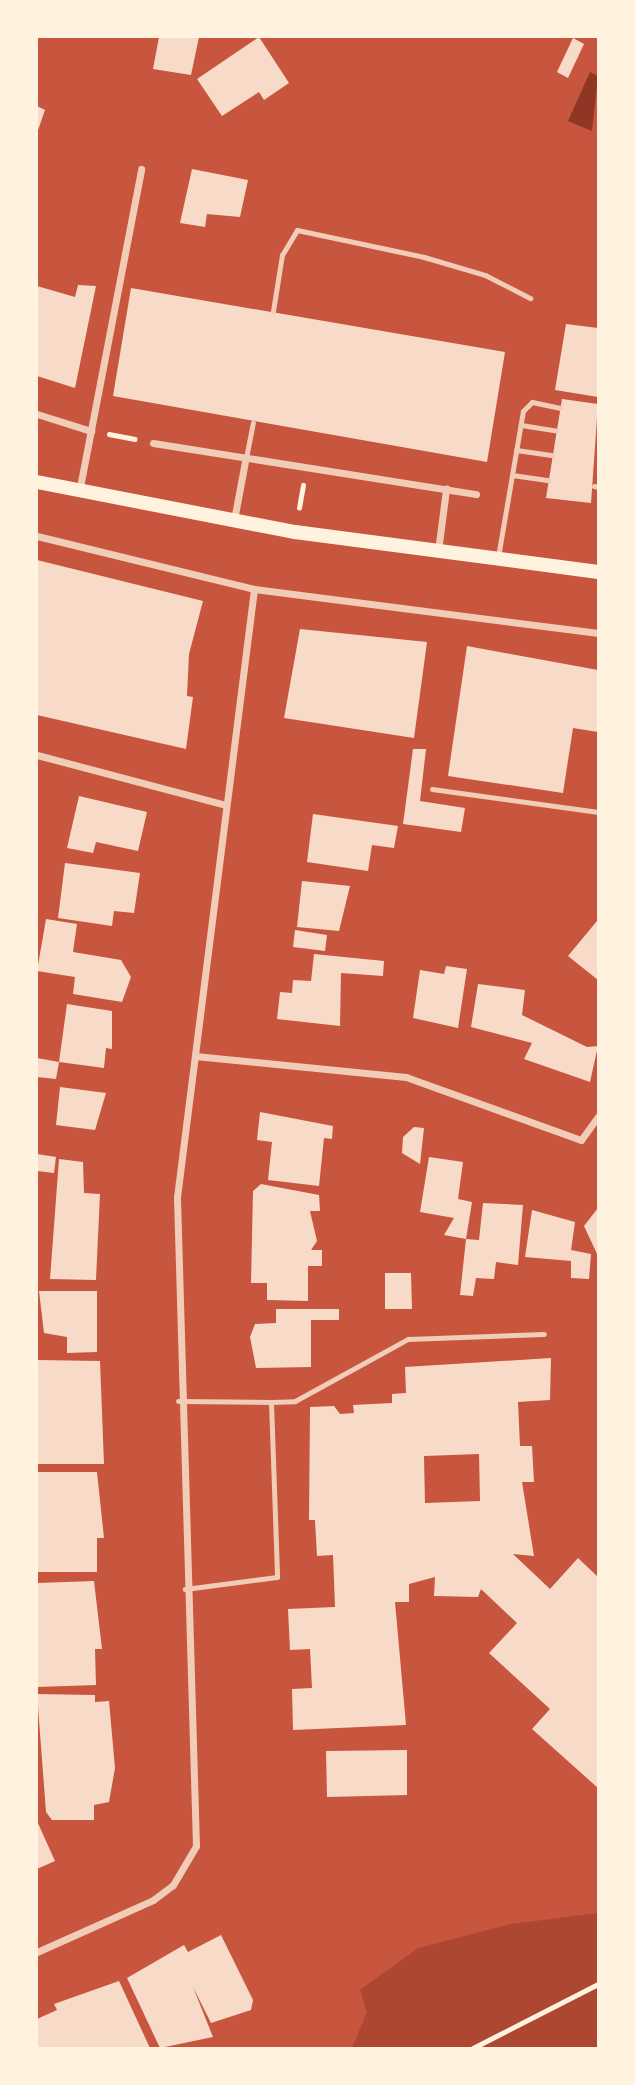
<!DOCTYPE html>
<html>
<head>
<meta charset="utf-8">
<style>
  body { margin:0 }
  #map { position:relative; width:635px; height:2085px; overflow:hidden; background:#c8553d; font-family:"IBM Plex Sans",sans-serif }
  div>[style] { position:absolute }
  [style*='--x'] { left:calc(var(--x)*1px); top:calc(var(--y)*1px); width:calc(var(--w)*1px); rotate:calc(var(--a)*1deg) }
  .green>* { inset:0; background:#ae4732 }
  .water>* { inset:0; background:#8f3625 }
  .building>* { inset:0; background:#f7dbc8 }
  .path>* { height:4.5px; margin:-2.25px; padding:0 2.25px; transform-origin:2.25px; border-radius:2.25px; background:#fff3e0 }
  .service>* { height:5px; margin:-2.5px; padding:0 2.5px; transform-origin:2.5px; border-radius:2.5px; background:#f1ccb7 }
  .minor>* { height:7px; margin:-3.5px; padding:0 3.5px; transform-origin:3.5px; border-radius:3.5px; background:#f1ccb7 }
  .secondary>* { height:14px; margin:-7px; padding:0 7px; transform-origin:7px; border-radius:7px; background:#fff3e0 }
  span { translate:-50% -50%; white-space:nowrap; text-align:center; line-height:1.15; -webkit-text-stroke:5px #fff3e0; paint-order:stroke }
  .frame { position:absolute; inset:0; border:38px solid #fff3e0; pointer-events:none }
</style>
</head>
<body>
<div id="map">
  <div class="green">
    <div style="clip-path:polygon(598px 1913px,598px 2048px,352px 2048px,367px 2012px,360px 1990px,418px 1948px,511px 1924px)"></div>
  </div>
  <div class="water">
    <div style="clip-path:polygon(590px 72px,598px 76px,592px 131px,568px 121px)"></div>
  </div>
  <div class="building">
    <div style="clip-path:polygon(159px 37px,199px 37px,191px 75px,153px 69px)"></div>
    <div style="clip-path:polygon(259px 37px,289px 83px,264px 100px,259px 92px,222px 116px,197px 79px)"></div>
    <div style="clip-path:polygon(573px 38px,584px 44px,568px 78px,557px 72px)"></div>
    <div style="clip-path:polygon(37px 106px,45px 110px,37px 133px)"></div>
    <div style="clip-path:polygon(192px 169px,248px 180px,240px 217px,207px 214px,205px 227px,180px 223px)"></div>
    <div style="clip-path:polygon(78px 285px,96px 286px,75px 388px,37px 376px,37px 286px,75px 297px)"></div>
    <div style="clip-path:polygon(131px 288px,505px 352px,487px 462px,113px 396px)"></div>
    <div style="clip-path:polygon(566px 324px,598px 328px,598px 397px,555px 390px)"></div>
    <div style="clip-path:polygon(562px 399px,598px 404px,591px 503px,546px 498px)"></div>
    <div style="clip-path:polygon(37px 560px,203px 601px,189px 654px,187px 696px,193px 697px,186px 749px,37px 715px)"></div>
    <div style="clip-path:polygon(300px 629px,427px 642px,414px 738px,284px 718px)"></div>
    <div style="clip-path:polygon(467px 646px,598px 670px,598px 732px,573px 728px,563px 793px,448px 776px)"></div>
    <div style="clip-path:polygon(413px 749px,426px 749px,420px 801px,465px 808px,461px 832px,403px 824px)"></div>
    <div style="clip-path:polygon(79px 796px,147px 812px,138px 851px,96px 842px,93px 853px,67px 848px)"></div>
    <div style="clip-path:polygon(313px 814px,398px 826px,394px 848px,372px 845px,368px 871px,307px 862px)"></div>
    <div style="clip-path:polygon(65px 863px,140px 873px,134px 913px,114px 911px,112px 926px,58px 918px)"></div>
    <div style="clip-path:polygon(302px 881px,350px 886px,339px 931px,297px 927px)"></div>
    <div style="clip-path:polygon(46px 919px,77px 924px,73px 952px,121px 960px,131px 977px,122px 1002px,73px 994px,75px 977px,37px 971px)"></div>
    <div style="clip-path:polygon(597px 921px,598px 922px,598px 980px,568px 956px)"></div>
    <div style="clip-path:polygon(295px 930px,327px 935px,325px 951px,293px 947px)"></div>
    <div style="clip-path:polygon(314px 954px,384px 961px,383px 976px,341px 973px,340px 1026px,277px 1019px,280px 992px,292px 993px,293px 980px,311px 981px)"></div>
    <div style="clip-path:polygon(446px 966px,467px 969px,458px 1028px,413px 1018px,420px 970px,444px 974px)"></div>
    <div style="clip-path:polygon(478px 984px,525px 990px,522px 1015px,587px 1047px,598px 1046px,590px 1082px,524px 1059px,532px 1043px,471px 1027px)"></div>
    <div style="clip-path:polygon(67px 1004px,112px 1011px,112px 1049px,106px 1048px,104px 1068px,59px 1062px)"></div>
    <div style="clip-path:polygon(37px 1058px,59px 1062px,56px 1079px,37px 1077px)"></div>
    <div style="clip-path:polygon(60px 1087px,106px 1093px,95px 1130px,56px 1125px)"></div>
    <div style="clip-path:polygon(260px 1112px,333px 1126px,332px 1139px,324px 1138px,319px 1186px,268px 1180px,272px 1142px,257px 1140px)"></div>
    <div style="clip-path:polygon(414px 1127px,424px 1128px,420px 1164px,402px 1153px,403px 1137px)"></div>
    <div style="clip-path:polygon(37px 1154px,56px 1157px,54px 1173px,37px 1171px)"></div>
    <div style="clip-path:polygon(429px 1157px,463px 1162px,458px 1199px,472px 1202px,466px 1239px,444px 1235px,454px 1218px,420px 1212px)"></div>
    <div style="clip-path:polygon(59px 1159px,83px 1162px,84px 1193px,100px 1194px,96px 1280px,50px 1279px)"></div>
    <div style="clip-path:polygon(261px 1184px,319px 1195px,320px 1211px,310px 1211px,317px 1241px,311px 1250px,322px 1250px,322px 1266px,308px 1266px,308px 1301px,267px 1300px,267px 1283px,251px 1283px,253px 1191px)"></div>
    <div style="clip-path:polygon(483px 1203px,523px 1205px,518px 1265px,496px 1262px,494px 1279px,476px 1278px,473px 1296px,460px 1295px,466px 1239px,479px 1240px)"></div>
    <div style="clip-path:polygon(598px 1208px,598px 1256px,584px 1226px)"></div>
    <div style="clip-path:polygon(532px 1210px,575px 1222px,571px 1250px,591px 1254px,589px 1279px,571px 1278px,571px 1261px,525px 1257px)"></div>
    <div style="clip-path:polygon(385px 1273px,411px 1273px,412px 1309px,385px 1309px)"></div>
    <div style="clip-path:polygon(39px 1291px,97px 1291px,97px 1352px,67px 1353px,67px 1337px,44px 1333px)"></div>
    <div style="clip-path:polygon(276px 1309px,339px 1309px,339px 1320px,311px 1320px,311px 1367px,256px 1368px,250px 1337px,255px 1324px,276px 1323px)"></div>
    <div style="clip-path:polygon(evenodd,551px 1358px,550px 1400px,518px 1402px,520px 1446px,532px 1446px,534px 1482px,522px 1482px,534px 1556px,513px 1554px,550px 1589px,578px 1558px,598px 1577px,598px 1788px,532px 1729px,550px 1709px,489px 1653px,517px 1623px,481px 1589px,478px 1597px,434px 1596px,435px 1577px,409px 1584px,409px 1602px,395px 1602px,406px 1725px,293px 1730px,292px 1689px,312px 1688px,310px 1649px,290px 1650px,288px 1609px,335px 1607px,333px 1555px,317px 1556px,315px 1520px,309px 1520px,310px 1407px,334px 1406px,340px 1414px,354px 1413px,353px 1405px,392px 1403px,392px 1394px,406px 1393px,405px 1367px,551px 1358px,479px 1454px,480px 1501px,425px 1503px,424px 1456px,479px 1454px)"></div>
    <div style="clip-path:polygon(37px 1360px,100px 1361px,104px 1464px,38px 1464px)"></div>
    <div style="clip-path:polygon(37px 1472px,97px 1472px,104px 1538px,97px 1538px,97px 1572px,37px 1572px)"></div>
    <div style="clip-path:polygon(94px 1581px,102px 1649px,95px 1649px,96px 1685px,37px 1687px,37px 1583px)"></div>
    <div style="clip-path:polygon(37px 1694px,95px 1695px,95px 1702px,109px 1701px,115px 1768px,109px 1802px,94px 1805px,94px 1820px,52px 1820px,46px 1812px)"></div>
    <div style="clip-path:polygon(407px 1750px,407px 1795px,327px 1797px,326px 1751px)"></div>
    <div style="clip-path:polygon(37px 1821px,55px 1861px,37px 1869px)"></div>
    <div style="clip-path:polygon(221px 1935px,253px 2000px,251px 2010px,211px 2023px,193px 1987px,213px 2037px,160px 2048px,127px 1978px,184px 1945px,188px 1952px)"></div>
    <div style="clip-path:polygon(119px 1981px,150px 2048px,37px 2048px,37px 2019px,57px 2010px,54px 2004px)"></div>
  </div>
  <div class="path">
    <div style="--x:109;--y:434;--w:26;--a:11"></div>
    <div style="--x:299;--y:508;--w:23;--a:-80"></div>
    <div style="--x:473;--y:2048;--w:140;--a:-27.1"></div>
  </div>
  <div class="service">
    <div style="--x:273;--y:311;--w:57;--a:-80.9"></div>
    <div style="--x:282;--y:255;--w:29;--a:-59"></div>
    <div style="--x:297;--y:230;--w:130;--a:12"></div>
    <div style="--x:424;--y:257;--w:64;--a:16.4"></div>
    <div style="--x:485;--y:275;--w:51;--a:27.1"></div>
    <div style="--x:521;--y:425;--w:36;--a:9"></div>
    <div style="--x:516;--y:450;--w:37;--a:8"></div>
    <div style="--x:246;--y:458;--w:36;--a:-79"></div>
    <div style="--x:512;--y:475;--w:37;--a:8"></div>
    <div style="--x:594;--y:486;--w:4;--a:14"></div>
    <div style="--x:498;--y:557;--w:148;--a:-80.3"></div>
    <div style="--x:523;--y:411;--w:13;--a:-45"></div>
    <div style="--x:532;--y:402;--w:29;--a:12"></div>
    <div style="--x:432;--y:789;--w:168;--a:7.9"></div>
    <div style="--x:178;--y:1401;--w:93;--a:0.6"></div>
    <div style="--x:271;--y:1402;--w:175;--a:88"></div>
    <div style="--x:277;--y:1577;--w:93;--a:172.6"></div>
    <div style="--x:271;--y:1402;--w:24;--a:-2"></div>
    <div style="--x:295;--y:1401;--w:129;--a:-28.8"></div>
    <div style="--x:408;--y:1339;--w:136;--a:-2.1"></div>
  </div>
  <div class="minor">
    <div style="--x:37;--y:414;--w:57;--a:17.5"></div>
    <div style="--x:153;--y:443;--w:327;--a:9"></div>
    <div style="--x:80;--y:487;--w:324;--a:-79.1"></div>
    <div style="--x:234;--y:520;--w:60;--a:-79.4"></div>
    <div style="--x:37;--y:536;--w:223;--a:13.7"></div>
    <div style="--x:254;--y:589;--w:347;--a:7.3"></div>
    <div style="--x:438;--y:551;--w:63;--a:-82.6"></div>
    <div style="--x:37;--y:755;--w:192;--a:14.8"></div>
    <div style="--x:195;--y:1056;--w:212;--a:5.7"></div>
    <div style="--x:406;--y:1077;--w:186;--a:19.8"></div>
    <div style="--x:581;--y:1140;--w:29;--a:-54"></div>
    <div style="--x:37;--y:1952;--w:127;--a:-24.1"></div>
    <div style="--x:153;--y:1900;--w:25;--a:-37"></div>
    <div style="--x:173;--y:1885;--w:45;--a:-59.5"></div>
    <div style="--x:196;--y:1846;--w:649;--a:-91.68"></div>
    <div style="--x:177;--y:1197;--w:613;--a:-82.78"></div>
  </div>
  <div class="secondary">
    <div style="--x:37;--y:482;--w:263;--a:11"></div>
    <div style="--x:295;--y:532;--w:306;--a:7.5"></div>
  </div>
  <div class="frame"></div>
</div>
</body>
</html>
